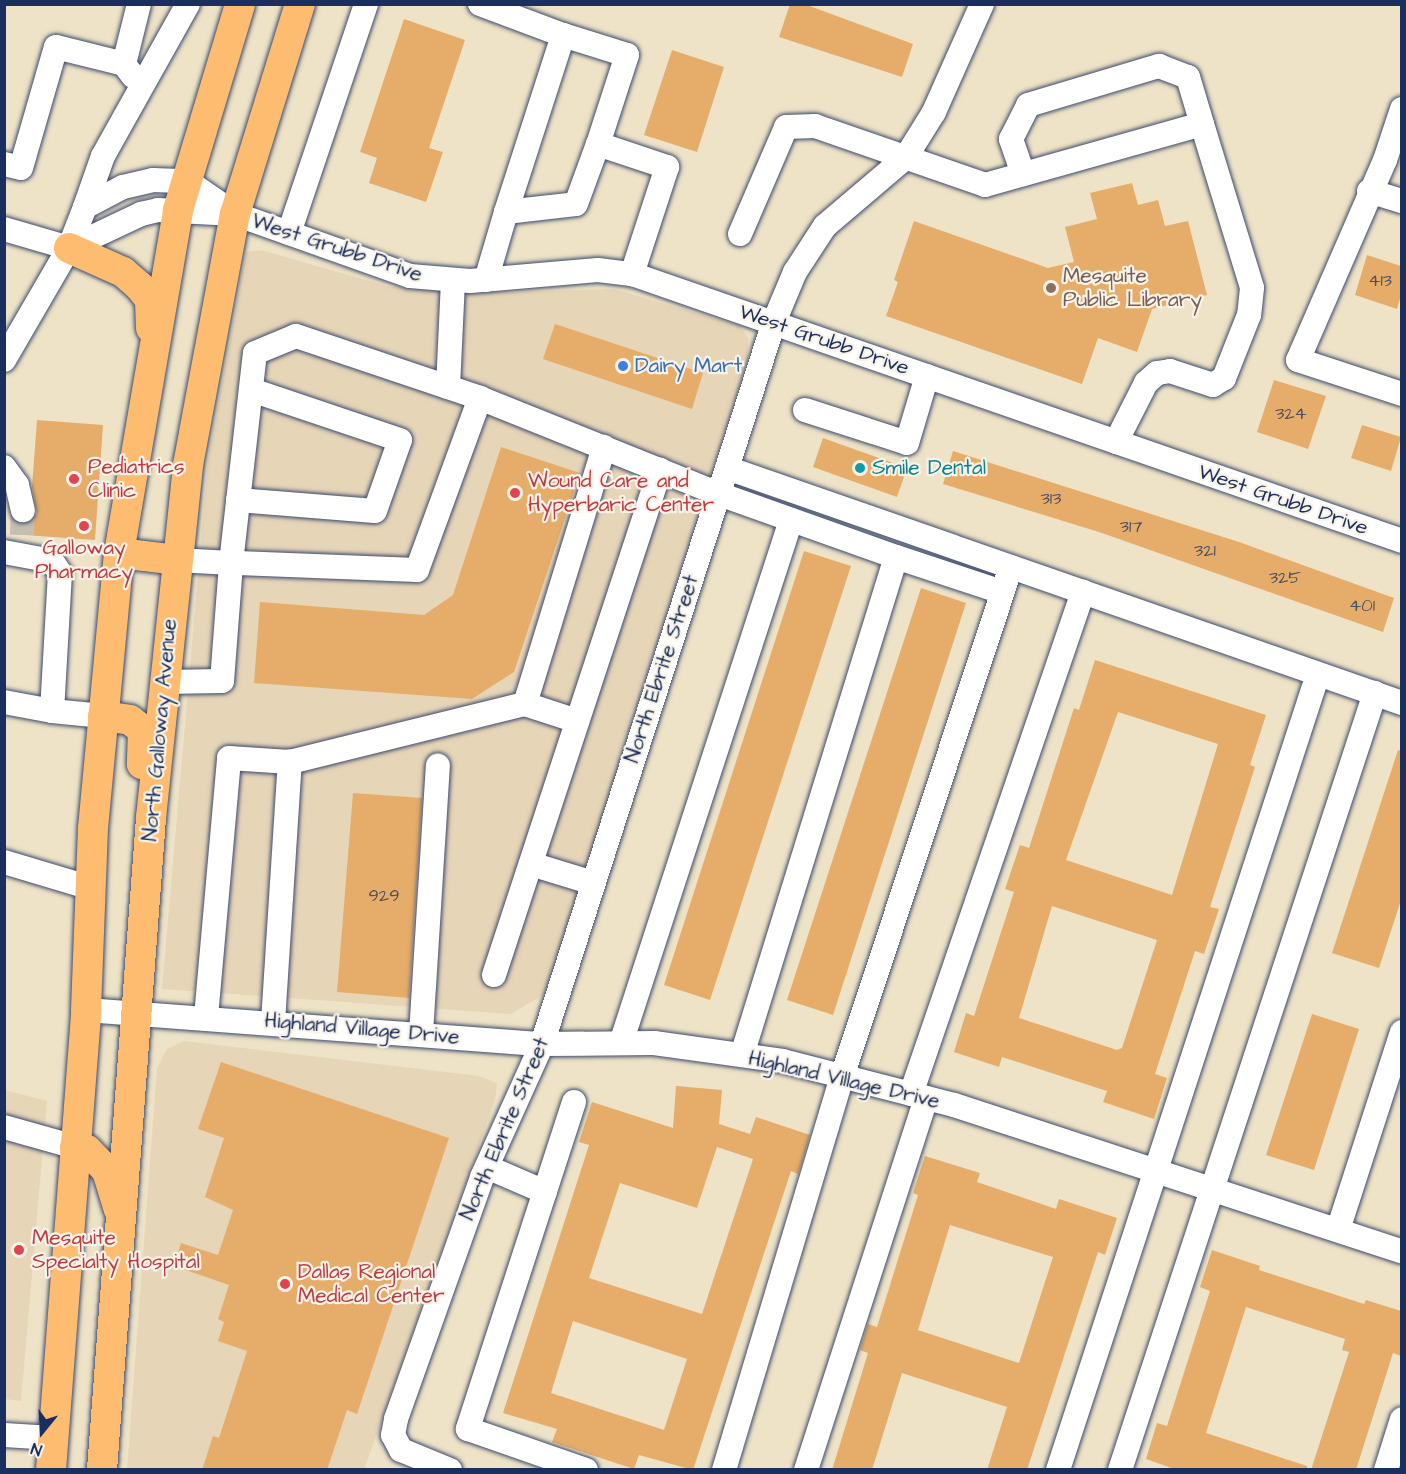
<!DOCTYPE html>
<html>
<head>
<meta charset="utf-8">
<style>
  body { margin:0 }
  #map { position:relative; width:1406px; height:1474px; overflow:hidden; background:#eee3c6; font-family:"Architects Daughter",sans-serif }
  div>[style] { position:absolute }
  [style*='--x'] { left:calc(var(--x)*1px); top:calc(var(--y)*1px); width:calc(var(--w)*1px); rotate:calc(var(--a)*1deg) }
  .built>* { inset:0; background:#e7d5b8 }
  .building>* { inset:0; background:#e5ad69 }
  .minor-tunnel>* { height:24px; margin-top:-12px; transform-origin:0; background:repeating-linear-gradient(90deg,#c4bfb1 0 24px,transparent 0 36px) }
  .roads { filter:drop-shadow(0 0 2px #3b4a6e) drop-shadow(0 0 2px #3b4a6e) }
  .minor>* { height:24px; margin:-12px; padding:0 12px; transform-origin:12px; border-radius:12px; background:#fff }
  .major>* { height:30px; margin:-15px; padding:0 15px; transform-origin:15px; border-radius:15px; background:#fdbc6f }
  .dots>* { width:16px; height:16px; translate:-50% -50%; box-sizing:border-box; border:3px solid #f7f3e8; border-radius:50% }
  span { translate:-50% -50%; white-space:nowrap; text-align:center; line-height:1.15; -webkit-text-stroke:4.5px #f7f3e8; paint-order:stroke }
  .number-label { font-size:18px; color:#4e4e61 }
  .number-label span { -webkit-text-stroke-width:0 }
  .street-label { font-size:21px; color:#1b2f5e }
  .education-label { font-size:21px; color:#785e54 }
  .left { translate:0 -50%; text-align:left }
  .shop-label { font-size:21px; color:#366cbe }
  .health-label { font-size:21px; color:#be3a42 }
  .culture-label { font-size:21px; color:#0d838f }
  .frame { position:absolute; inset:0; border:6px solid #1b2f5e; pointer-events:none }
  .north { position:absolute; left:12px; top:1402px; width:60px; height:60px; -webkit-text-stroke:4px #f7f3e8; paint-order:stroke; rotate:198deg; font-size:16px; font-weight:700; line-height:24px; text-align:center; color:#1b2f5e }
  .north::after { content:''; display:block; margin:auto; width:21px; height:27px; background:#1b2f5e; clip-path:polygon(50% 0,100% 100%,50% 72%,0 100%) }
</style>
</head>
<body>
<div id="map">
  <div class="built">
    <div style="clip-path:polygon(261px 250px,390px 287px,510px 292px,614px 289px,740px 326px,748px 338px,748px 359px,546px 993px,511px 1014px,162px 989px,208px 460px,246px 252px)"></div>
    <div style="clip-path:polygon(184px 1041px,479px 1076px,497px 1083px,495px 1100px,365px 1467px,370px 1469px,127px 1470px,157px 1068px,167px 1049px)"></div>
    <div style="clip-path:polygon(5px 1090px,47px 1101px,21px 1401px,5px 1399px)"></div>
  </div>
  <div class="building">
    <div style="clip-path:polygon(790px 4px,804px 4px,913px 44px,902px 77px,779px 37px)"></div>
    <div style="clip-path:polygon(404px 19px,465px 40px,429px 148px,443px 152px,426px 202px,369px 183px,377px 158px,360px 152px)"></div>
    <div style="clip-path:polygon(672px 50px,724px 67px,697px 152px,644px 135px)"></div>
    <div style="clip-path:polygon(1132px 183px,1138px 205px,1158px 200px,1165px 226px,1188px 221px,1207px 295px,1152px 309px,1137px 352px,1098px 338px,1082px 384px,886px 316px,898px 282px,894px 280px,914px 221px,1048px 268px,1074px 262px,1065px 227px,1097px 219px,1090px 193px)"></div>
    <div style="clip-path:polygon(1367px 255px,1401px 266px,1401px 295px,1397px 309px,1355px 295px)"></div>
    <div style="clip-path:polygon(555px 324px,703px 373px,692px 409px,543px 359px)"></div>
    <div style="clip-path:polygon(1274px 380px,1326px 396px,1308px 449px,1257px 432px)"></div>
    <div style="clip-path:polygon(37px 420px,103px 425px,95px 540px,11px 534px,12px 519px,26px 524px,37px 513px,32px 487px)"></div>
    <div style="clip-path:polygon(1362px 425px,1401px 437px,1391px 471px,1351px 458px)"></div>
    <div style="clip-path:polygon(823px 438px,907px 468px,897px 497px,813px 467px)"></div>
    <div style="clip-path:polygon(501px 447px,580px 473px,514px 672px,472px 699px,254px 683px,260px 602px,424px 615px,453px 595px)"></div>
    <div style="clip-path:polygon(953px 451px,1239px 542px,1394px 598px,1383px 632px,1099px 532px,943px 484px)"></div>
    <div style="clip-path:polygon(804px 551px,851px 566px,710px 1000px,664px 985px)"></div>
    <div style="clip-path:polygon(921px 588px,966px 603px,833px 1015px,787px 1000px)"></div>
    <div style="clip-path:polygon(evenodd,1095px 660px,1266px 715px,1250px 765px,1255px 767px,1210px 907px,1219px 909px,1204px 954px,1195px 951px,1155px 1074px,1167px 1078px,1154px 1119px,1103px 1102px,1107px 1091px,1002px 1057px,999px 1067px,954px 1052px,966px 1013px,974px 1016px,1014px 892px,1005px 889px,1020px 845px,1029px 848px,1074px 708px,1079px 710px,1095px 660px,1118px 712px,1218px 744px,1172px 895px,1066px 860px,1118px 712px,1095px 660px,1052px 906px,1157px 940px,1122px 1048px,1117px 1050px,1019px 1018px,1052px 906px)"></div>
    <div style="clip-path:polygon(1398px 750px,1401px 751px,1401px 900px,1379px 968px,1332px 953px)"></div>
    <div style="clip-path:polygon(353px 793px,422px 798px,409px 998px,337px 992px)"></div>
    <div style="clip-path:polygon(1312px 1014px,1359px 1029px,1314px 1170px,1266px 1155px)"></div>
    <div style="clip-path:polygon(221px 1062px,449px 1138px,357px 1414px,347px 1410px,327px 1470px,202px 1470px,213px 1436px,219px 1438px,247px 1351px,218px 1341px,224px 1322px,218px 1319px,229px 1285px,174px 1266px,181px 1243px,218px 1255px,233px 1210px,205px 1197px,224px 1138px,198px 1129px)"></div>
    <div style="clip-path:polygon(evenodd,676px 1086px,722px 1090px,719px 1124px,750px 1134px,756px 1117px,810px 1135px,798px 1174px,791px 1171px,693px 1470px,639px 1455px,634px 1469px,552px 1442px,557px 1429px,503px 1413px,589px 1145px,579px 1142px,592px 1102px,673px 1128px,676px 1086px,717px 1147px,753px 1159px,702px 1314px,589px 1278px,620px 1183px,697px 1208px,717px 1147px,676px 1086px,573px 1321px,687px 1359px,664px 1430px,551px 1393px,573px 1321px)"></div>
    <div style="clip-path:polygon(evenodd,925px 1156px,980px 1173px,977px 1182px,1056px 1209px,1059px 1199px,1117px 1218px,1105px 1255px,1098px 1252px,1027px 1470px,987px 1470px,1007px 1407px,902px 1373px,872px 1470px,832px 1470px,868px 1353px,860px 1350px,868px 1324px,877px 1327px,918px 1195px,913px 1193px,925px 1156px,950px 1225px,1053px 1257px,1019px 1363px,918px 1330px,950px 1225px)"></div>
    <div style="clip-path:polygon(1212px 1250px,1260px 1266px,1259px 1270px,1364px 1304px,1366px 1300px,1401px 1311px,1401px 1356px,1393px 1353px,1356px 1470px,1311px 1470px,1349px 1352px,1342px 1350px,1345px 1339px,1246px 1307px,1206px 1433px,1307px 1466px,1307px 1470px,1177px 1470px,1146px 1459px,1157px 1423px,1167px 1426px,1210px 1291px,1200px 1287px)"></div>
  </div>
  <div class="minor-tunnel">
    <div style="--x:22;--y:535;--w:25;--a:-88"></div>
  </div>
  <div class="roads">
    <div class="minor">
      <div style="--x:480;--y:4;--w:89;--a:20.5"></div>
      <div style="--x:133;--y:76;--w:15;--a:-127"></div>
      <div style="--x:124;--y:64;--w:62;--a:-76"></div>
      <div style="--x:1402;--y:109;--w:54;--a:108.4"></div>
      <div style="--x:1385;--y:160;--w:218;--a:113.5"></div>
      <div style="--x:1298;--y:360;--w:109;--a:18.1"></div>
      <div style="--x:4;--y:164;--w:17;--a:13"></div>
      <div style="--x:21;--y:168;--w:126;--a:-73.9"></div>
      <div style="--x:56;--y:47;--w:70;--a:14"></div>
      <div style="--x:1023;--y:174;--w:37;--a:-109"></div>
      <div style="--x:1011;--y:139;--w:38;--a:-63"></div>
      <div style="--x:1028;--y:105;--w:137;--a:-16.6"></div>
      <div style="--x:1159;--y:66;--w:31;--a:21"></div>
      <div style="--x:1188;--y:77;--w:49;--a:73.4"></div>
      <div style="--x:1369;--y:191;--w:34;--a:17"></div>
      <div style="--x:85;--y:207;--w:54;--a:-70.6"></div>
      <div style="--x:103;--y:156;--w:174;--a:-60.8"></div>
      <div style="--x:506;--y:212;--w:186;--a:-72.1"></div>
      <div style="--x:563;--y:35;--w:67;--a:17.4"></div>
      <div style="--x:627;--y:55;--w:94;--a:108"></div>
      <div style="--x:4;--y:229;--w:68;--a:16.3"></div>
      <div style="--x:289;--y:233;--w:242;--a:-71.4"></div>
      <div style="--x:740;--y:234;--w:116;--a:-66.7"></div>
      <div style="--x:786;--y:127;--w:29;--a:-2"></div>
      <div style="--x:815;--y:126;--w:180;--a:19.1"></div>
      <div style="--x:985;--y:185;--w:225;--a:-15.7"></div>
      <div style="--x:1202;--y:124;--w:171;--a:73"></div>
      <div style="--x:1252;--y:288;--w:27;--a:96"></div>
      <div style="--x:1249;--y:315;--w:68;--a:111.6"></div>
      <div style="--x:1224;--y:378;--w:13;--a:148"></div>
      <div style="--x:1213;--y:385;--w:45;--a:-162"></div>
      <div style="--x:1170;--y:371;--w:13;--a:171"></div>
      <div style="--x:1157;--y:373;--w:15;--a:138"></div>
      <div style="--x:1146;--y:383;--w:66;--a:117"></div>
      <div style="--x:69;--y:248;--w:80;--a:-25.3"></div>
      <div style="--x:141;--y:214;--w:17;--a:-13"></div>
      <div style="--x:158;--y:210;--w:77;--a:3"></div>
      <div style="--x:486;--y:280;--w:71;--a:-73.6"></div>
      <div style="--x:506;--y:212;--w:70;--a:-6.5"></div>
      <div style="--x:576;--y:204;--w:64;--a:-69.9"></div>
      <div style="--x:598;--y:144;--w:73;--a:18.4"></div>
      <div style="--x:667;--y:167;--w:113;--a:108.1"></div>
      <div style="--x:4;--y:360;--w:129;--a:-59.9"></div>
      <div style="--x:69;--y:248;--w:44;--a:-68.7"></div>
      <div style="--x:85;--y:207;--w:43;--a:-27.8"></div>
      <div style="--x:123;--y:187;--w:31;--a:-13"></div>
      <div style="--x:153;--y:180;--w:34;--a:2"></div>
      <div style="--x:187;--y:181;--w:58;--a:34.5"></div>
      <div style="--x:235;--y:214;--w:186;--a:19.5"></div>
      <div style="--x:410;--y:276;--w:60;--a:4.8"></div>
      <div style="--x:470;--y:281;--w:128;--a:-4.9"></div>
      <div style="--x:598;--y:270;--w:34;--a:7"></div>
      <div style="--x:632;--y:274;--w:815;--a:19.12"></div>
      <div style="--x:448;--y:387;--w:106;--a:-87.3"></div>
      <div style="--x:480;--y:398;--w:258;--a:21.9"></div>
      <div style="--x:719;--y:494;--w:188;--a:19.6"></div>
      <div style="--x:805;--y:410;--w:107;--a:17.9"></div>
      <div style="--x:907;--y:443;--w:70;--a:-73.4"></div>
      <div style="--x:4;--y:467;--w:22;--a:54"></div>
      <div style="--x:17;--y:485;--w:26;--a:77"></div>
      <div style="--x:727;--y:468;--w:715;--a:19.2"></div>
      <div style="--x:238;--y:500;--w:137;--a:4.6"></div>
      <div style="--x:375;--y:511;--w:75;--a:-70.6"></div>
      <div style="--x:400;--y:440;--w:157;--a:-161.4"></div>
      <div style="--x:4;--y:552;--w:49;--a:10.6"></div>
      <div style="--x:52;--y:561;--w:14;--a:56"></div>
      <div style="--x:60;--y:573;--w:138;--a:93.3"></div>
      <div style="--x:52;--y:711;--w:51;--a:5.6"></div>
      <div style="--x:164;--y:682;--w:58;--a:-1"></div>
      <div style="--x:222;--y:681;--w:118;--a:-85.6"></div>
      <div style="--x:231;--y:563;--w:211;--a:-83.5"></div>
      <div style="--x:255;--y:353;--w:44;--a:-22.5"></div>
      <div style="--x:296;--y:336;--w:194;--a:18.6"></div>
      <div style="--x:480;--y:398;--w:183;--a:110.1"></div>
      <div style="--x:417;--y:570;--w:186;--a:-177.8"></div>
      <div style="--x:231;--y:563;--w:54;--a:-176.8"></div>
      <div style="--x:4;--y:702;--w:49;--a:10.6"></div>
      <div style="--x:525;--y:704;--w:269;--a:-72.9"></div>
      <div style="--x:4;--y:862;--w:91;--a:16.6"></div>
      <div style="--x:531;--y:864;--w:65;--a:17"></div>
      <div style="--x:494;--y:975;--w:532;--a:-71.8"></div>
      <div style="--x:86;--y:1010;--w:457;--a:4.3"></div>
      <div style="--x:542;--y:1044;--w:112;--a:-0.5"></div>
      <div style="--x:654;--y:1043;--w:130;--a:7.9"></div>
      <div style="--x:783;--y:1061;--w:177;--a:14.4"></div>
      <div style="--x:954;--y:1105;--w:471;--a:18.1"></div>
      <div style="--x:206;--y:1017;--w:260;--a:-84.9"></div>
      <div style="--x:229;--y:758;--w:61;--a:3.8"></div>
      <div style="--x:290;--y:762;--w:242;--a:-13.9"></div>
      <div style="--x:525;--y:704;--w:55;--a:18.1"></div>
      <div style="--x:273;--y:1022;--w:261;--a:-86.3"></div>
      <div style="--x:421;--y:1034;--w:269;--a:-86.4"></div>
      <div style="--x:621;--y:1043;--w:550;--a:-71.99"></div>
      <div style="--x:742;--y:1055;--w:521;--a:-72.82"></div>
      <div style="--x:896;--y:557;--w:112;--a:18.3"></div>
      <div style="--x:911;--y:1094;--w:531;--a:-71.09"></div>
      <div style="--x:574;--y:1102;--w:344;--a:108"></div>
      <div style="--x:468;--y:1429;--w:125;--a:19.2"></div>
      <div style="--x:4;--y:1127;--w:74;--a:15.7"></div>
      <div style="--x:487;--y:1167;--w:63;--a:23.3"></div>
      <div style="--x:1338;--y:1230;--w:208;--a:-72.1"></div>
      <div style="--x:4;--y:1435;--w:49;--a:3.5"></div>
      <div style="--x:450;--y:1470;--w:53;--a:-157.8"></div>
      <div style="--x:401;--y:1450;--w:17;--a:-118"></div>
      <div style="--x:393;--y:1435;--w:16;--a:-79"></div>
      <div style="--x:396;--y:1419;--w:257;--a:-70.4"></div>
      <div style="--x:482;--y:1177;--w:146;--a:-65.7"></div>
      <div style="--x:542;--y:1044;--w:758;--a:-72.19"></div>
      <div style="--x:774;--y:322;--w:54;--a:-67.2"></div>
      <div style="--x:795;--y:272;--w:55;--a:-56.9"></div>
      <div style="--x:825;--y:226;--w:106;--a:-40.4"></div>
      <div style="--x:906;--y:157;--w:53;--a:-58.1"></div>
      <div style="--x:934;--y:112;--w:118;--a:-66"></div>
      <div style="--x:724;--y:1470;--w:410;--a:-73.3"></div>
      <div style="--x:842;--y:1077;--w:537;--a:-71.67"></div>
      <div style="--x:806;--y:1470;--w:391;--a:-72.1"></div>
      <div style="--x:1058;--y:1470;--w:837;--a:-71.91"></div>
      <div style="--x:1120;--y:1470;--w:818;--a:-71.83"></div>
      <div style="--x:1386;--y:1470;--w:53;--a:-72.6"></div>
    </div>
    <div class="major">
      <div style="--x:69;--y:248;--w:59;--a:24"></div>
      <div style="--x:123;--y:272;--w:23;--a:41"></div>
      <div style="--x:140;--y:287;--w:16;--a:52"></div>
      <div style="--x:150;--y:300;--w:28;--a:88"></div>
      <div style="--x:119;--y:553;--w:58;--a:6.9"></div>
      <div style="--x:103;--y:716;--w:27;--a:8"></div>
      <div style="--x:130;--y:720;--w:16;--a:38"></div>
      <div style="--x:143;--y:730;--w:34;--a:92"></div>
      <div style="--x:75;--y:1147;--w:12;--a:14"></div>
      <div style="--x:87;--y:1150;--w:29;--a:46"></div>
      <div style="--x:107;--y:1171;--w:39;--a:73"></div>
      <div style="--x:51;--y:1470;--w:461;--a:-85.6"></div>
      <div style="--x:86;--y:1010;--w:182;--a:-87.8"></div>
      <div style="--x:93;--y:828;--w:276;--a:-84.6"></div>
      <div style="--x:119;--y:553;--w:348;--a:-80.2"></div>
      <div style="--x:178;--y:210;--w:215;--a:-73.2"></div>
      <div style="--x:102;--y:1470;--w:654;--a:-85.7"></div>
      <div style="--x:151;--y:818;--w:355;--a:-84"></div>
      <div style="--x:188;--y:465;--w:255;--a:-79.4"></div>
      <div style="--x:235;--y:214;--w:220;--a:-72.8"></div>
    </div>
  </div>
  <div class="dots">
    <div style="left:1051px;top:288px;background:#8d6e63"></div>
    <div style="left:623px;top:366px;background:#3f7fe0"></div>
    <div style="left:860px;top:468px;background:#0f9aa8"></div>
    <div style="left:74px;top:479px;background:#e0444e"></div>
    <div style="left:515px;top:493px;background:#e0444e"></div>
    <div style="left:84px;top:526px;background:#e0444e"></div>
    <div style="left:19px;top:1250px;background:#e0444e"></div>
    <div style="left:285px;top:1284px;background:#e0444e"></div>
  </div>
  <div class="number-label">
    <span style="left:1380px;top:281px">413</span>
    <span style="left:1291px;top:414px">324</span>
    <span style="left:1051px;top:499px">313</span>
    <span style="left:1131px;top:527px">317</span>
    <span style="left:1205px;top:551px">321</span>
    <span style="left:1285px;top:578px">325</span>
    <span style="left:1362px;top:606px">401</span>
    <span style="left:384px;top:896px">929</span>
  </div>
  <div class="street-label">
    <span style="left:337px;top:248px;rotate:18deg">West Grubb Drive</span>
    <span style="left:824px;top:340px;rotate:19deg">West Grubb Drive</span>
    <span style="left:1283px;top:500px;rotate:19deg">West Grubb Drive</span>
    <span style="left:662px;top:669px;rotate:-72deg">North Ebrite Street</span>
    <span style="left:160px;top:730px;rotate:-85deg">North Galloway Avenue</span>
    <span style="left:362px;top:1029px;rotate:5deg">Highland Village Drive</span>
    <span style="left:844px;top:1080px;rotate:13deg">Highland Village Drive</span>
    <span style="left:505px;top:1129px;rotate:-67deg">North Ebrite Street</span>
  </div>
  <div class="education-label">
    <span class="left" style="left:1063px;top:288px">Mesquite<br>Public Library</span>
  </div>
  <div class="shop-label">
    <span class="left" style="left:635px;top:366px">Dairy Mart</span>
  </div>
  <div class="health-label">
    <span class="left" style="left:88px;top:479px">Pediatrics<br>Clinic</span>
    <span class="left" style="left:528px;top:493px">Wound Care and<br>Hyperbaric Center</span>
    <span style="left:84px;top:560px">Galloway<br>Pharmacy</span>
    <span class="left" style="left:32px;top:1250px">Mesquite<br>Specialty Hospital</span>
    <span class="left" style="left:298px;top:1284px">Dallas Regional<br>Medical Center</span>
  </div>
  <div class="culture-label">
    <span class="left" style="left:872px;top:468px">Smile Dental</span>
  </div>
  <div class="frame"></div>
  <div class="north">N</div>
</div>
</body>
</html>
